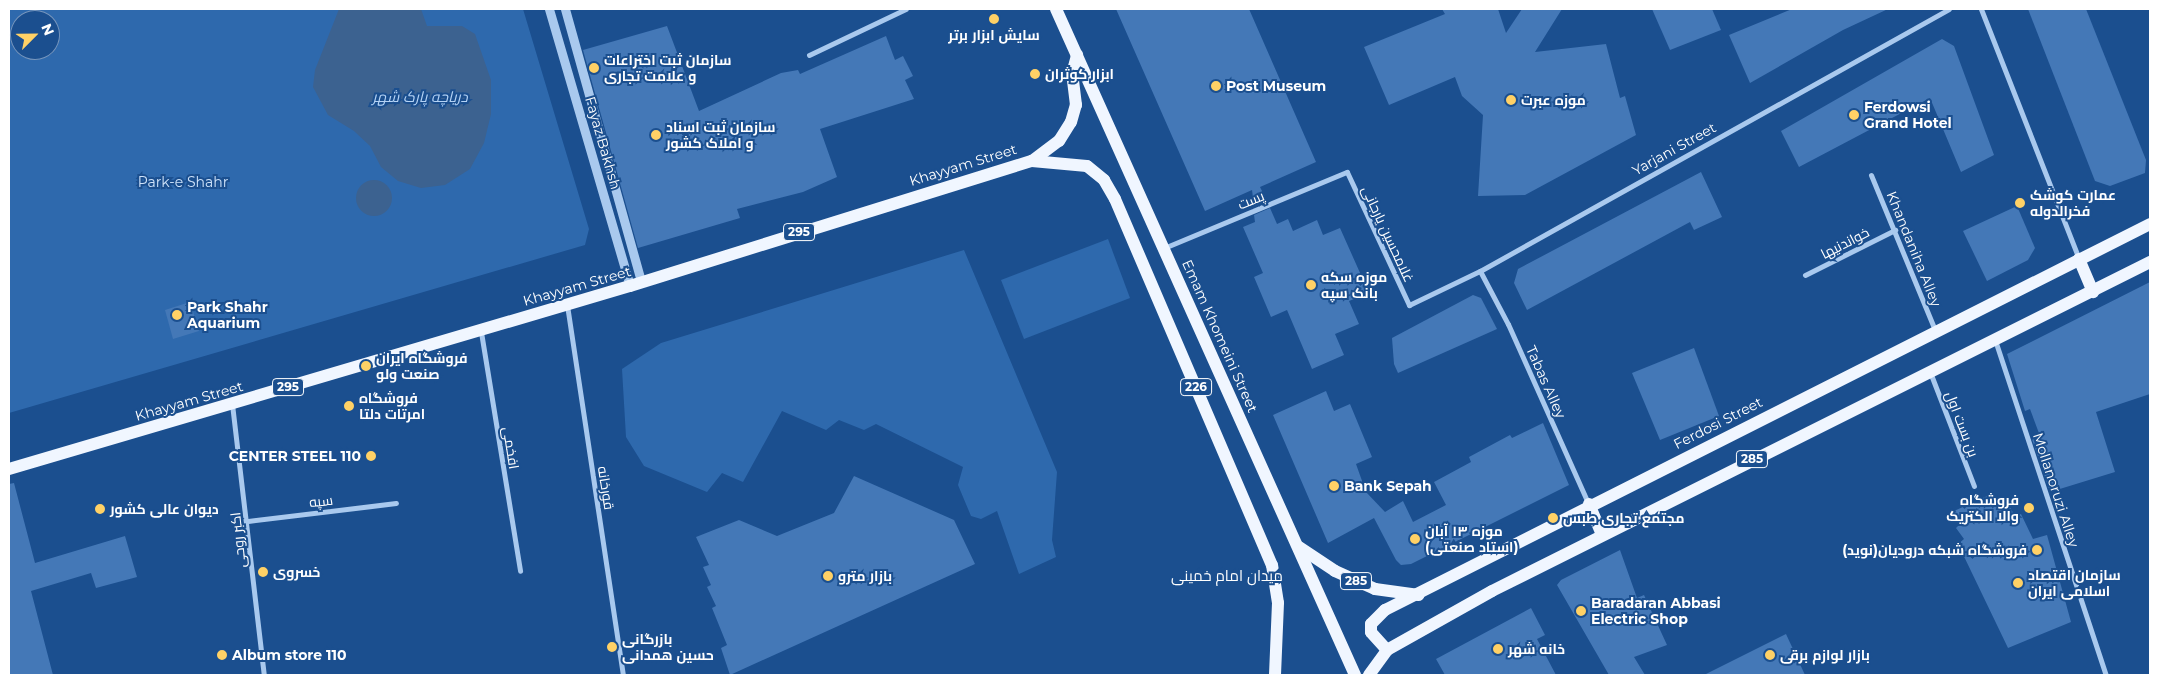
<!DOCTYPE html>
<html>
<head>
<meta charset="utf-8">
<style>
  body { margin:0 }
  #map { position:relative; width:2159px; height:684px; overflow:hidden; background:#1b4f8f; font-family:Montserrat,Cairo,sans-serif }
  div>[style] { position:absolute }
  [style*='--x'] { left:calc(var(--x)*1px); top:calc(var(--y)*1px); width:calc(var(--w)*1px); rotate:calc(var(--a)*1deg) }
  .green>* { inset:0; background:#2e69ad }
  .water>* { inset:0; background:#3c6290 }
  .round { border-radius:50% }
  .building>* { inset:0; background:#4478b7 }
  .pedestrian>* { height:4.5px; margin:-2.25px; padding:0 2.25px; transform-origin:2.25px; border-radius:2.25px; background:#a9c9ee }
  .minor>* { height:5px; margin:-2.5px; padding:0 2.5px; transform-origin:2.5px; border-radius:2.5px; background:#a9c9ee }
  .tertiary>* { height:9px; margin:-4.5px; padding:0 4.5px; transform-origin:4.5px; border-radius:4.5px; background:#a9c9ee }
  .primary>* { height:12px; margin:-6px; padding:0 6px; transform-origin:6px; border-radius:6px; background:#f0f6ff }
  .dots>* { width:14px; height:14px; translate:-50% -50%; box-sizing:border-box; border:2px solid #1b4f8f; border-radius:50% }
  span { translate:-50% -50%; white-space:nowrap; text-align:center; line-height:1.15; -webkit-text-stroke:4px #1b4f8f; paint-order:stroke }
  .shield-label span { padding:1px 4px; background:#1b4f8f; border:1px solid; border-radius:4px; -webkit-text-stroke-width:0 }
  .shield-label { font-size:12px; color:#fff; font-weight:700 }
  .poi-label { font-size:14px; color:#fff; font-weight:700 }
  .left { translate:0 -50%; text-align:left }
  .right { translate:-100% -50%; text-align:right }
  .street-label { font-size:14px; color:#fff }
  .park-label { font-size:14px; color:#cfe3fa }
  .water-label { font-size:15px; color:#b5d3f5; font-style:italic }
  .neighbourhood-label { font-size:15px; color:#fff }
  .frame { position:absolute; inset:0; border:10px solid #fff; pointer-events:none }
  .north { position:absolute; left:10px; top:10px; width:50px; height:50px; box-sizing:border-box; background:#1b4f8f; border:1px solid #7695bc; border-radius:50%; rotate:67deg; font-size:14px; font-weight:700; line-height:20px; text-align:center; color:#fff }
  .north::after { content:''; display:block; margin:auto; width:18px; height:22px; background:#ffd166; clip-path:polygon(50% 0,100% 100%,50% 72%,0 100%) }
</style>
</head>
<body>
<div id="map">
  <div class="green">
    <div style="clip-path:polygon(evenodd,9px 9px,523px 9px,589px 229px,585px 245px,9px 413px,9px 9px,20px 20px,50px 20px,50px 50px,20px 50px,20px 20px)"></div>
    <div style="clip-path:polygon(1108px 239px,1130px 298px,1024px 339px,1001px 280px)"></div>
    <div style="clip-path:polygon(964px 250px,1057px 472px,1052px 540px,1056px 557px,1019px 574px,997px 511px,981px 519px,971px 516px,958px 485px,963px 467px,876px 424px,864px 430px,839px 420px,826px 430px,782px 411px,743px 482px,722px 473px,707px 492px,644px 466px,626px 437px,622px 369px,661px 343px)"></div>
  </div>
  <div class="water">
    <div style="clip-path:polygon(339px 9px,421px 9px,427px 26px,462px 26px,475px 34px,491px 80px,491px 114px,484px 143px,470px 169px,445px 185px,421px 188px,398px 181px,381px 167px,370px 146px,354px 131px,328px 115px,313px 87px,315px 70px)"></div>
    <div class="round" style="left:356px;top:180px;width:36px;height:36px"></div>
  </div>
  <div class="building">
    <div style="clip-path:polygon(1116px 9px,1249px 9px,1316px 162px,1260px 187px,1267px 201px,1254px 206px,1252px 190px,1205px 211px)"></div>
    <div style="clip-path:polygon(1442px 9px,1498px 9px,1506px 33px,1522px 9px,1562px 9px,1535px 52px,1606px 44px,1620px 98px,1625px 96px,1636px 135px,1525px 195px,1478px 196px,1483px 115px,1462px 96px,1455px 77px,1389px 105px,1364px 47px,1445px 14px)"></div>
    <div style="clip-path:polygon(1652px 9px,1712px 9px,1721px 30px,1670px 50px)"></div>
    <div style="clip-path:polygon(1792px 9px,1888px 9px,1843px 30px,1750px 83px,1729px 35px)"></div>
    <div style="clip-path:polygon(2028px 9px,2086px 9px,2146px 160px,2145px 173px,2110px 186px,2095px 181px)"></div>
    <div style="clip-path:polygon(667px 26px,699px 111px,781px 73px,798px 70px,800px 74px,886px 36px,895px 60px,903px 56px,913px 76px,905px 80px,914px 99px,820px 129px,837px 177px,803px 192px,737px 209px,740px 218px,638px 248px,583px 50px)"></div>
    <div style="clip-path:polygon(1942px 39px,1954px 46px,1994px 155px,1961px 172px,1930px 98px,1799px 167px,1781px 131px)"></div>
    <div style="clip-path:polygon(1701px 172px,1722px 217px,1694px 230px,1690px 222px,1527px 310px,1514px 283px,1518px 269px)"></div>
    <div style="clip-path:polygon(2017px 206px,2035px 248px,2028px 260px,1987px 281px,1963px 231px)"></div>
    <div style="clip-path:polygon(1270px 208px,1277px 224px,1288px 219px,1293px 231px,1317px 220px,1323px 235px,1340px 228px,1369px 293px,1349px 301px,1359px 324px,1335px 334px,1344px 355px,1312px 369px,1287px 310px,1271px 317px,1254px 277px,1263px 273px,1243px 227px,1255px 222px,1254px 215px)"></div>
    <div style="clip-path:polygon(2150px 282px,2150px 394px,2096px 412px,2115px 472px,2050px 492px,2032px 439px,2040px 436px,2030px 409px,2025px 411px,2007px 354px)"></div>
    <div style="clip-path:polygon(1473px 295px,1481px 298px,1497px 329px,1398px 373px,1394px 364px,1392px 338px)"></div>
    <div style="clip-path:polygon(190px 302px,199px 331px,173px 339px,165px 310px)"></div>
    <div style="clip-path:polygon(1694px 348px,1719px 416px,1660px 440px,1632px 373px)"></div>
    <div style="clip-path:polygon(1326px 391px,1334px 411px,1350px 404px,1372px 457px,1356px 464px,1366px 492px,1385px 512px,1403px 501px,1413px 522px,1446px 505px,1434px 482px,1471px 462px,1469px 457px,1510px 435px,1512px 438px,1543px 423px,1569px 485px,1411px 564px,1401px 565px,1396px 560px,1374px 518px,1328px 543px,1273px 415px)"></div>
    <div style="clip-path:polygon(854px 476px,954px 520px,975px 564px,730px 675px,721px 648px,727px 645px,712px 608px,716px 606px,707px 587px,711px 585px,703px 567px,709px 565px,696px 537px,739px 520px,777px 536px,834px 513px)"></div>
    <div style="clip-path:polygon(14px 483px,35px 563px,125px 536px,137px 577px,96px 588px,91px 573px,31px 591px,53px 675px,9px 675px,9px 484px)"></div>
    <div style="clip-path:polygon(1994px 493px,1999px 507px,2008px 504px,2015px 516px,2021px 514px,2033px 539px,2047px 535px,2071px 622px,2008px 648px,1958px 544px,1964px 539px,1956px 528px,1961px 523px,1954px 511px)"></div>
    <div style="clip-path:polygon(1620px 550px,1637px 598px,1644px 595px,1667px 645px,1634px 657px,1645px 675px,1609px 675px,1557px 585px,1561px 580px)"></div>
    <div style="clip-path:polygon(1531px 608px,1545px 635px,1537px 639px,1556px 675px,1445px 675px,1436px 659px)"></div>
    <div style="clip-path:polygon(1786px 634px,1805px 675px,1704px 675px)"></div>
  </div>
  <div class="pedestrian">
    <div style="--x:1164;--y:248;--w:198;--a:-22.6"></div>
  </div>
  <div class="minor">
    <div style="--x:1981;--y:9;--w:269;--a:68.6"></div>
    <div style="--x:809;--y:55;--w:107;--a:-25.4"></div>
    <div style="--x:1347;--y:172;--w:147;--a:65"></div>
    <div style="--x:1409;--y:305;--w:79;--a:-25.6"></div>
    <div style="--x:1480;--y:271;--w:537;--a:-29.19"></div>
    <div style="--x:1871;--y:175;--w:168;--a:67.6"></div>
    <div style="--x:1480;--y:271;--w:60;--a:62.2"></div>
    <div style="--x:1508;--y:324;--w:196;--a:65.9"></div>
    <div style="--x:1805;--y:275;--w:101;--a:-26.6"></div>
    <div style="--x:567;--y:305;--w:374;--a:81.4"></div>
    <div style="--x:481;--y:332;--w:242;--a:80.7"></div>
    <div style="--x:1995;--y:340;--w:353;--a:71.7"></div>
    <div style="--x:1930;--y:372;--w:122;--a:68.9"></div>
    <div style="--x:232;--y:404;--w:273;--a:83.3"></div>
    <div style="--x:248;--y:521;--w:149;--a:-6.9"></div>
  </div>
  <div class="tertiary">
    <div style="--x:549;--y:9;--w:289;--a:73.7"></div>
    <div style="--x:565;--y:9;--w:283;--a:74.4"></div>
  </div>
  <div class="primary">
    <div style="--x:1056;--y:9;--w:730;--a:65.82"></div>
    <div style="--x:1032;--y:161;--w:55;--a:5.2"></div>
    <div style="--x:1087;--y:166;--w:22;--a:39"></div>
    <div style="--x:1104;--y:180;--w:22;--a:60"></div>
    <div style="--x:1115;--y:199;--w:398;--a:66.8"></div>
    <div style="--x:1272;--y:565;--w:38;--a:81"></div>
    <div style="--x:1278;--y:603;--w:72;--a:92.4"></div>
    <div style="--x:2079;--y:259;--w:36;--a:67"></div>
    <div style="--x:9;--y:469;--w:647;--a:-16.42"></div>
    <div style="--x:630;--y:286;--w:421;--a:-17.3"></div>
    <div style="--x:1032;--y:161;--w:34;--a:-37"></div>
    <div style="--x:1059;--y:141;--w:22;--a:-58"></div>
    <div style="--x:1071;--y:122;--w:18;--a:-74"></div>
    <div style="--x:1076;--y:105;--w:31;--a:-97"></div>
    <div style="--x:1072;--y:74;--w:20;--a:-75"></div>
    <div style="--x:1589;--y:504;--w:33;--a:67"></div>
    <div style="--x:1299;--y:547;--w:43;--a:33.7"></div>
    <div style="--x:1335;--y:571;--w:44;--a:24.2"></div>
    <div style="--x:1375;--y:589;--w:44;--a:7.8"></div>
    <div style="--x:1387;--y:650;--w:24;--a:-132"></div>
    <div style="--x:1371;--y:632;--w:8;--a:-90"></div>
    <div style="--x:1371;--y:624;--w:20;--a:-45"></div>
    <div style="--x:1385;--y:610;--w:857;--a:-26.77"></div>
    <div style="--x:1369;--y:675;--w:31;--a:-54"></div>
    <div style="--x:1387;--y:650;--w:120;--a:-29.3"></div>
    <div style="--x:1492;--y:591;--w:736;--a:-26.57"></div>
  </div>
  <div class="dots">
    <div style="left:994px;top:19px;background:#ffd166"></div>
    <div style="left:594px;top:68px;background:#ffd166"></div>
    <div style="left:1035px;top:74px;background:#ffd166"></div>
    <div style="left:1216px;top:86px;background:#ffd166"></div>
    <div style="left:1511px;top:100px;background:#ffd166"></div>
    <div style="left:1854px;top:115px;background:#ffd166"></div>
    <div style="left:656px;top:135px;background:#ffd166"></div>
    <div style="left:2020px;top:203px;background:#ffd166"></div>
    <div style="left:1311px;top:285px;background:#ffd166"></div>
    <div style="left:177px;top:315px;background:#ffd166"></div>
    <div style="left:366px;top:366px;background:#ffd166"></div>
    <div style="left:349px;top:406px;background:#ffd166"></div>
    <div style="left:371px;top:456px;background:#ffd166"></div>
    <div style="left:1334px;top:486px;background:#ffd166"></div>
    <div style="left:2029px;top:508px;background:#ffd166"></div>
    <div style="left:100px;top:509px;background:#ffd166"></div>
    <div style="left:1553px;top:518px;background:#ffd166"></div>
    <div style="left:1415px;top:539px;background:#ffd166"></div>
    <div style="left:2037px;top:550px;background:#ffd166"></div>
    <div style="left:263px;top:572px;background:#ffd166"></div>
    <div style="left:828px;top:576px;background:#ffd166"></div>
    <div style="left:2018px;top:583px;background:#ffd166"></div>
    <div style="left:1581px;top:611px;background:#ffd166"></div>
    <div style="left:612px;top:647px;background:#ffd166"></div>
    <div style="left:1498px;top:649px;background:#ffd166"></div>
    <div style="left:222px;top:655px;background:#ffd166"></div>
    <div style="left:1770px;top:655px;background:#ffd166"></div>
  </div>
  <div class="shield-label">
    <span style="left:799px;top:232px">295</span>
    <span style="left:288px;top:387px">295</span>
    <span style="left:1196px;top:387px">226</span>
    <span style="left:1752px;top:459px">285</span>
    <span style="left:1356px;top:581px">285</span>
  </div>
  <div class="poi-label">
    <span style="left:994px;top:35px">سایش ابزار برتر</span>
    <span class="left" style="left:604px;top:68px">سازمان ثبت اختراعات<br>و علامت تجاری</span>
    <span class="left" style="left:1045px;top:74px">ابزار کوثران</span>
    <span class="left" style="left:1226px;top:86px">Post Museum</span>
    <span class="left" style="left:1521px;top:100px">موزه عبرت</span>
    <span class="left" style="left:1864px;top:115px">Ferdowsi<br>Grand Hotel</span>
    <span class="left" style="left:666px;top:135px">سازمان ثبت اسناد<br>و املاک کشور</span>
    <span class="left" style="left:2030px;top:203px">عمارت کوشک<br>فخرالدوله</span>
    <span class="left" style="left:1321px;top:285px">موزه سکه<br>بانک سپه</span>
    <span class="left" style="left:187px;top:315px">Park Shahr<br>Aquarium</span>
    <span class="left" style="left:376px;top:366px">فروشگاه ایران<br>صنعت ولو</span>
    <span class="left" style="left:359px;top:406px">فروشگاه<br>امرتات دلتا</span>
    <span class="right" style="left:361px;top:456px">CENTER STEEL 110</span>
    <span class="left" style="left:1344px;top:486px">Bank Sepah</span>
    <span class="right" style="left:2019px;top:508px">فروشگاه<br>والا الکتریک</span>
    <span class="left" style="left:110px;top:509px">دیوان عالی کشور</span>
    <span class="left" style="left:1563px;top:518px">مجتمع تجاری طبس</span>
    <span class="left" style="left:1425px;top:539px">موزه ۱۳ آبان<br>(استاد صنعتی)</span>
    <span class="right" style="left:2027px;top:550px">فروشگاه شبکه درودیان(نوید)</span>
    <span class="left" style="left:273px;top:572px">خسروی</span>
    <span class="left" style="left:2028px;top:583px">سازمان اقتصاد<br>اسلامی ایران</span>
    <span class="left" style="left:838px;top:576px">بازار مترو</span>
    <span class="left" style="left:1591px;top:611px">Baradaran Abbasi<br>Electric Shop</span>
    <span class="left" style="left:622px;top:647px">بازرگانی<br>حسین همدانی</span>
    <span class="left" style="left:1508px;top:649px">خانه شهر</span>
    <span class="left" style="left:232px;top:655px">Album store 110</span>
    <span class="left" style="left:1780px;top:655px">بازار لوازم برقی</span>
  </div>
  <div class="street-label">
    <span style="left:603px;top:143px;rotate:74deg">Fayaz Bakhsh</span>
    <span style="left:1674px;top:149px;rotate:-29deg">Yarjani Street</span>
    <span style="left:963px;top:165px;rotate:-17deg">Khayyam Street</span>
    <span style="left:1251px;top:200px;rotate:-22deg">پست</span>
    <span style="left:1388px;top:234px;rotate:65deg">غلامحسین یارجانی</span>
    <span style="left:1845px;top:243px;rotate:-27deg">خواندنیها</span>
    <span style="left:1914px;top:249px;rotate:68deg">Khandaniha Alley</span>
    <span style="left:577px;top:286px;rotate:-16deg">Khayyam Street</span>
    <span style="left:1220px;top:336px;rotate:66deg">Emam Khomeini Street</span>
    <span style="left:1546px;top:382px;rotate:66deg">Tabas Alley</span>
    <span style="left:189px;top:401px;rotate:-16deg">Khayyam Street</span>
    <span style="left:1718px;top:423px;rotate:-27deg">Ferdosi Street</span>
    <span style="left:1962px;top:424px;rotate:69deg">بن بست اول</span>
    <span style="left:511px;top:448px;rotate:81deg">افخمی</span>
    <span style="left:606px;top:488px;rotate:81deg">قورخانه</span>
    <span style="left:2056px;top:490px;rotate:72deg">Mollanoruzi Alley</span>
    <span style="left:321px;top:501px;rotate:-7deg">سپه</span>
    <span style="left:238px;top:540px;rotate:-96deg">اکبر روحی</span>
  </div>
  <div class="park-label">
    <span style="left:183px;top:182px">Park-e Shahr</span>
  </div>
  <div class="water-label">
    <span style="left:420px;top:97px">دریاچه پارک شهر</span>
  </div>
  <div class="neighbourhood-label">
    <span style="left:1227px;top:576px">میدان امام خمینی</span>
  </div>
  <div class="frame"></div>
  <div class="north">N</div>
</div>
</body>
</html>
